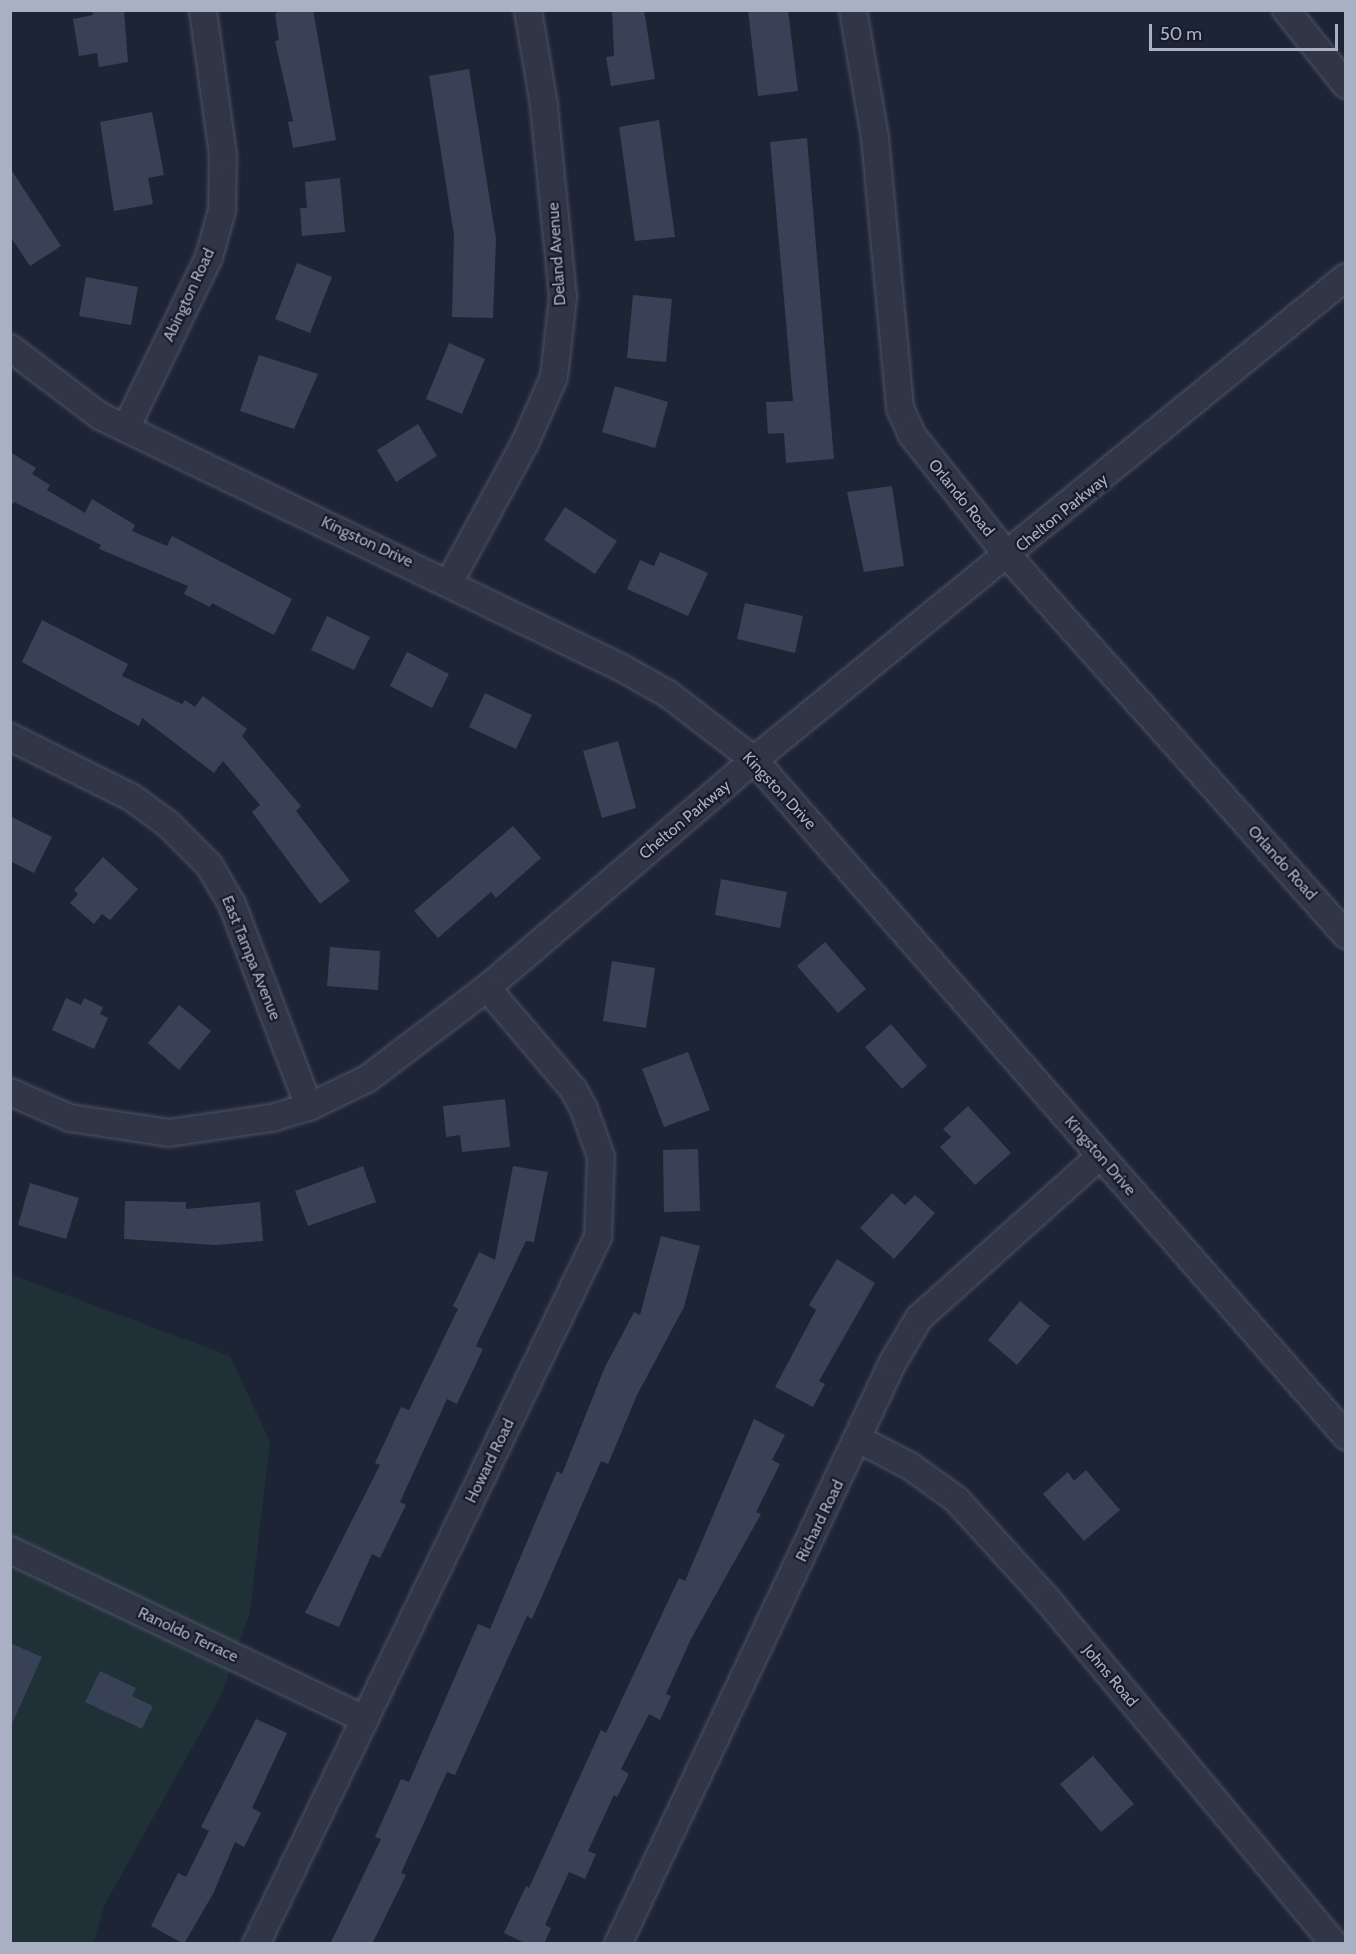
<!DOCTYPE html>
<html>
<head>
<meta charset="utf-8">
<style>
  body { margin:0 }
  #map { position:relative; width:1356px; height:1954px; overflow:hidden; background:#1d2436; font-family:Cabin,sans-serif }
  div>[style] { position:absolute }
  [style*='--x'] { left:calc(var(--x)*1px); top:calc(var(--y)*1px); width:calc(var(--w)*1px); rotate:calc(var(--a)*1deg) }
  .green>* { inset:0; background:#1f3037 }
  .building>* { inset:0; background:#394157 }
  .roads { filter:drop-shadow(0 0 2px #4e5365) drop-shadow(0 0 2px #4e5365) }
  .minor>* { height:26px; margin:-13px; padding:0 13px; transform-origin:13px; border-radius:13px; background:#313646 }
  span { translate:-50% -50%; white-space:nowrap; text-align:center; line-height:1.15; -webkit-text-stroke:4.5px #171b2a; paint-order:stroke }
  .street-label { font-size:16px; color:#aab0c4 }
  .frame { position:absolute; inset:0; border:12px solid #aab0c4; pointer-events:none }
  .scale { position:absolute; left:1149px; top:24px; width:189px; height:27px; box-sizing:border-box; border:3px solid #aab0c4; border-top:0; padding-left:8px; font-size:18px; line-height:21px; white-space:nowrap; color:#aab0c4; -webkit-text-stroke:4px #171b2a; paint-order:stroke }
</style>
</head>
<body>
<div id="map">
  <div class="green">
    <div style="clip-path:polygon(10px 1274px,230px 1356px,270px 1442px,250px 1612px,222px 1694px,104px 1906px,94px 1943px,11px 1943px)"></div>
  </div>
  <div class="building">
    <div style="clip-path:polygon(92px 10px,124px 10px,128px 62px,99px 67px,97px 53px,79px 56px,73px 19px,93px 15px)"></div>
    <div style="clip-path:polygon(281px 10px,313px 10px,336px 140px,293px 148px,288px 122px,293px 121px,275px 41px,279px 40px,275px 14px)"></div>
    <div style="clip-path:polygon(612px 10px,644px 10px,655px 79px,611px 86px,606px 57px,614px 56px)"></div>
    <div style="clip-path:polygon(748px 10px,788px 10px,798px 91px,758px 96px)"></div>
    <div style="clip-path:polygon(469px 69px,496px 239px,493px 318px,452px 317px,454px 235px,429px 76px)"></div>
    <div style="clip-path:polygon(152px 112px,164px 175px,148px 178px,153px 204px,114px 211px,100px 122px)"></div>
    <div style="clip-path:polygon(659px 120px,675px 237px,635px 241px,619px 127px)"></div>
    <div style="clip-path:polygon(807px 138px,834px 459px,786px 463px,784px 433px,768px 434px,766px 402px,793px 401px,770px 142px)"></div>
    <div style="clip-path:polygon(10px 168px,61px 246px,30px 266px,10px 236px)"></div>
    <div style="clip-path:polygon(340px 178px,345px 232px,302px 236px,300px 208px,307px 208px,305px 182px)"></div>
    <div style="clip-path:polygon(297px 263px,332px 277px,310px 333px,275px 319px)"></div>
    <div style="clip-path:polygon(86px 277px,138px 287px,131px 325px,79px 316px)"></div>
    <div style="clip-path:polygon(633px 295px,672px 299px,666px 362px,627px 358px)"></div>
    <div style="clip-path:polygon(449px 343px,485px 359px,462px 414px,426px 399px)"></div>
    <div style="clip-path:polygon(259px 355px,318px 374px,294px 429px,240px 411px)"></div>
    <div style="clip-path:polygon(615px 386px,668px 402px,655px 448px,602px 432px)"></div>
    <div style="clip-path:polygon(418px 424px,437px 456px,396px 482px,377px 450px)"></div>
    <div style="clip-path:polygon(10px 452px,36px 468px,32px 474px,50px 485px,47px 490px,85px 513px,92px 499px,135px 525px,132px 531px,167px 546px,172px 536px,292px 599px,274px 635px,212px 603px,210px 607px,184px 594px,188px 586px,99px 549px,101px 545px,14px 502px,10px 507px)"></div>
    <div style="clip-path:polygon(892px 486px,904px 566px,864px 572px,847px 492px)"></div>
    <div style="clip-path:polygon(565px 507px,617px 541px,595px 574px,544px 540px)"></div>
    <div style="clip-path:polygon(660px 552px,708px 573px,688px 616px,627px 589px,640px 560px,654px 566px)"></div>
    <div style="clip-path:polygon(745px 603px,803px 616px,795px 653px,737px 639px)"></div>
    <div style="clip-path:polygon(327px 616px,370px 637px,354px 670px,311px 650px)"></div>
    <div style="clip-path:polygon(42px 620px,128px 664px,122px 676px,182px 704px,185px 700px,195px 707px,203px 696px,247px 729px,242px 736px,301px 806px,296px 811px,350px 881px,320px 904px,252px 812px,260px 805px,223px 761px,214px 773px,142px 718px,139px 726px,22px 662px)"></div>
    <div style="clip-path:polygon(407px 652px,449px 674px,432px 708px,390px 686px)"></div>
    <div style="clip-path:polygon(485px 693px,532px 715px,516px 749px,469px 727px)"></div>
    <div style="clip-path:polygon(618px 741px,636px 808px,602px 818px,583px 751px)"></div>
    <div style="clip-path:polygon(10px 816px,52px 837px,34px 873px,10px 861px)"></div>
    <div style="clip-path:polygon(513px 826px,541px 858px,496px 898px,491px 892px,438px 938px,414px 911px)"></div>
    <div style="clip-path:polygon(103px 857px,138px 889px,110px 920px,102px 914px,94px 924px,70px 903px,78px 894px,74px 890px)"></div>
    <div style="clip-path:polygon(721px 879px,787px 892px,780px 928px,715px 915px)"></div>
    <div style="clip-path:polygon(825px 942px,866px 989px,838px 1013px,797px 966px)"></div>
    <div style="clip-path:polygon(330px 947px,380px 951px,378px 990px,327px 986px)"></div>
    <div style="clip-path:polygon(612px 961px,655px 968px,646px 1028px,603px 1021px)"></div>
    <div style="clip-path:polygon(66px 998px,81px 1005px,84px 998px,103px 1007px,100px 1014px,108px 1018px,94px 1049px,52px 1030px)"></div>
    <div style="clip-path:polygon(179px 1005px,211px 1031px,179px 1070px,148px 1043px)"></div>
    <div style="clip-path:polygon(891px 1024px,927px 1066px,902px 1089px,865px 1047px)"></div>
    <div style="clip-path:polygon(688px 1052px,710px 1110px,664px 1127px,642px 1069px)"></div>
    <div style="clip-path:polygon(505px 1099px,510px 1147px,462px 1152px,460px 1135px,446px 1137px,443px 1106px)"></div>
    <div style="clip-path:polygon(968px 1106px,1011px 1153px,975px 1185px,940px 1147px,951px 1137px,943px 1129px)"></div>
    <div style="clip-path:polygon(698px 1149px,700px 1211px,664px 1212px,663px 1150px)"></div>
    <div style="clip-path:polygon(363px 1166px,376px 1202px,308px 1226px,295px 1191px)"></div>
    <div style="clip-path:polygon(513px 1166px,548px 1172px,534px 1242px,526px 1241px,476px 1346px,483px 1349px,457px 1404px,447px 1399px,400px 1502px,406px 1505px,380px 1558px,372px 1554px,339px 1627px,305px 1613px,380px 1465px,375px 1463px,401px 1407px,409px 1410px,458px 1309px,453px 1306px,479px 1252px,495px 1260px)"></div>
    <div style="clip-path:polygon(30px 1183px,79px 1198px,66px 1239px,18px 1225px)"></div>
    <div style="clip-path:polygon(892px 1193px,905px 1205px,915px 1195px,935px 1213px,894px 1259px,860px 1228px)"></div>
    <div style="clip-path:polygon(125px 1201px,186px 1202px,186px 1209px,260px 1202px,263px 1241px,215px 1245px,124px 1239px)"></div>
    <div style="clip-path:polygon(661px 1236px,700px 1246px,684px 1307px,637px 1395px,608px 1464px,601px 1461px,532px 1619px,527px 1616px,455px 1775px,447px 1772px,401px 1873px,406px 1875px,372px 1944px,330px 1944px,381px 1839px,375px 1837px,401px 1779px,409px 1782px,478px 1624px,490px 1629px,557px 1471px,562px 1474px,605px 1367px,634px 1312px,640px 1315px)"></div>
    <div style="clip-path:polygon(837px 1259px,875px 1283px,819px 1381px,825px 1384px,813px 1407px,775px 1387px,816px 1310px,809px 1305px)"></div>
    <div style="clip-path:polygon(1020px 1301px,1050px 1326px,1017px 1365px,988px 1340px)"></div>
    <div style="clip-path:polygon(754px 1419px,785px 1435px,772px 1460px,780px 1464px,756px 1512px,761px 1514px,691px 1639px,666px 1694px,671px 1696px,660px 1720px,649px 1714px,621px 1769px,629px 1774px,617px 1797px,614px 1795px,588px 1851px,596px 1854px,585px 1879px,569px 1872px,545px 1925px,551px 1928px,544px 1944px,527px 1944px,504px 1933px,526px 1886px,529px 1888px,601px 1730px,606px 1733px,679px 1578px,685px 1581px)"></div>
    <div style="clip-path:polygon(1086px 1470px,1120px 1510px,1084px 1541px,1043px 1494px,1068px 1472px,1074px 1481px)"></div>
    <div style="clip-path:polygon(10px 1643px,42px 1657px,10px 1728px)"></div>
    <div style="clip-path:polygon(100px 1671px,136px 1688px,132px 1696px,153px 1706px,142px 1729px,85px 1702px)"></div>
    <div style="clip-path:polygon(256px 1719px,287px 1733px,252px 1808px,261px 1813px,244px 1847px,235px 1842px,214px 1892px,184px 1944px,151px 1926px,178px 1873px,186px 1877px,209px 1831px,201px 1827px)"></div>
    <div style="clip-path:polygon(1093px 1756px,1134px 1804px,1101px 1832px,1060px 1784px)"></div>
  </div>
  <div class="roads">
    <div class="minor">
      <div style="--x:853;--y:10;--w:130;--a:80.2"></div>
      <div style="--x:875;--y:138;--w:271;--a:84.7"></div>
      <div style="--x:900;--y:408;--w:30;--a:66"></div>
      <div style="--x:912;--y:435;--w:154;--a:51.6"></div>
      <div style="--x:1008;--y:556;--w:508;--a:48.27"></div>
      <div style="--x:1286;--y:10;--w:96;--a:51.3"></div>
      <div style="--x:10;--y:348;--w:113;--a:37.1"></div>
      <div style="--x:100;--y:416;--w:580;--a:25.77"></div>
      <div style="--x:622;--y:668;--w:53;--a:29.5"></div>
      <div style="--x:668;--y:694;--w:108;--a:37.5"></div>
      <div style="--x:754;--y:760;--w:899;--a:48.79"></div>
      <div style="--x:126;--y:428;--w:190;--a:-64.1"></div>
      <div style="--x:209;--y:257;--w:49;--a:-74.5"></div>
      <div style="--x:222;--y:210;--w:55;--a:-89"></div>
      <div style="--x:223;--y:155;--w:146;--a:-97.9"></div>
      <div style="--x:450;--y:581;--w:157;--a:-61.5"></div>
      <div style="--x:525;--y:443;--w:72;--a:-66.3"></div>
      <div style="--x:554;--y:377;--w:81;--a:-83.6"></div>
      <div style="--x:563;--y:297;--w:193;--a:-95.7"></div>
      <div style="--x:544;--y:105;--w:96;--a:-99.6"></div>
      <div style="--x:10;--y:737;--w:135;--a:26.4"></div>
      <div style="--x:131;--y:797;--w:46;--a:36.1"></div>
      <div style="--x:168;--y:824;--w:58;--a:45"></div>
      <div style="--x:209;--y:865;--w:45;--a:59.5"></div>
      <div style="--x:232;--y:904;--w:217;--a:69.2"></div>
      <div style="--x:10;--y:1092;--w:65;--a:23.4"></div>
      <div style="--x:70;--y:1118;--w:100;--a:8.6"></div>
      <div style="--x:169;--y:1133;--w:104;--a:-8.3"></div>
      <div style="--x:272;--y:1118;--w:39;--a:-17"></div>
      <div style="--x:309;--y:1107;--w:64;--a:-25.8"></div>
      <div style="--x:367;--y:1079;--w:151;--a:-37.2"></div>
      <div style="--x:487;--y:988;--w:351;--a:-40.5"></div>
      <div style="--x:754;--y:760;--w:764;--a:-39.21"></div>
      <div style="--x:858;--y:1439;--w:59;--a:27.4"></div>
      <div style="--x:910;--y:1466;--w:57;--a:35.7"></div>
      <div style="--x:956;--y:1499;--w:134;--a:47.7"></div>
      <div style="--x:1046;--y:1598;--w:450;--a:50.2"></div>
      <div style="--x:10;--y:1550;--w:393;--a:25.5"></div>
      <div style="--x:256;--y:1944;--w:785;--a:-64.19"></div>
      <div style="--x:598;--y:1237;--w:80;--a:-87.9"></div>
      <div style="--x:601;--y:1157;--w:51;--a:-109.5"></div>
      <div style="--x:584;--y:1109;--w:23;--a:-119"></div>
      <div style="--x:573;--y:1089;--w:133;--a:-130.4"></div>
      <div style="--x:618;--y:1944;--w:644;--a:-64.71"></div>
      <div style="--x:893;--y:1362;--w:51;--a:-59.4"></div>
      <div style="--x:919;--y:1318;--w:243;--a:-41.8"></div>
    </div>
  </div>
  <div class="street-label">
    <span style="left:557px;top:254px;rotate:-94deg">Deland Avenue</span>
    <span style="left:189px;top:295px;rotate:-65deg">Abington Road</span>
    <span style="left:961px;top:498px;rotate:51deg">Orlando Road</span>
    <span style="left:1062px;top:513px;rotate:-39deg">Chelton Parkway</span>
    <span style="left:367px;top:542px;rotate:25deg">Kingston Drive</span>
    <span style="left:779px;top:791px;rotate:47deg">Kingston Drive</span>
    <span style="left:685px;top:820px;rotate:-40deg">Chelton Parkway</span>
    <span style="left:1282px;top:863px;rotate:48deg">Orlando Road</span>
    <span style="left:251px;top:958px;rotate:68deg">East Tampa Avenue</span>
    <span style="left:1100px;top:1156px;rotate:49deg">Kingston Drive</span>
    <span style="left:490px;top:1461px;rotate:-64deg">Howard Road</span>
    <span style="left:820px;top:1521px;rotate:-64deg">Richard Road</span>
    <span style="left:188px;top:1635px;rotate:25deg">Ranoldo Terrace</span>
    <span style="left:1110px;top:1676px;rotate:50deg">Johns Road</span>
  </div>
  <div class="frame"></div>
  <div class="scale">50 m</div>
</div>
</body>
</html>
